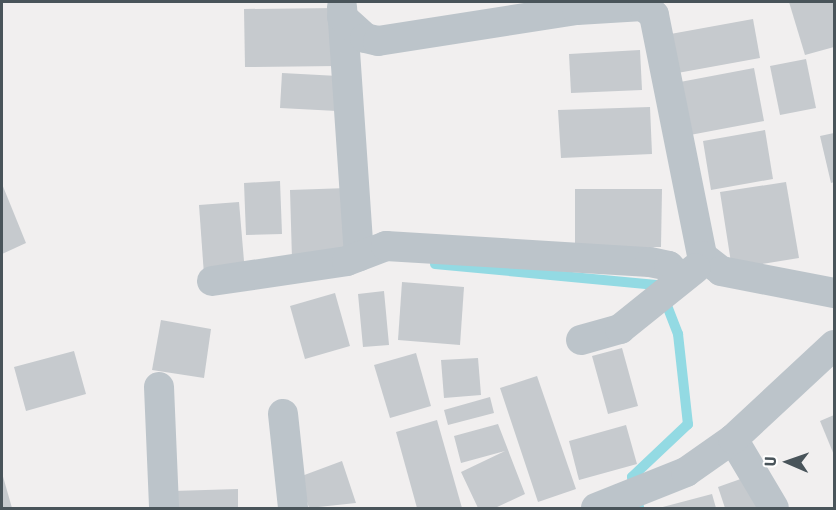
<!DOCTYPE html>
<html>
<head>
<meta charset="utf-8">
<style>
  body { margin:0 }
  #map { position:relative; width:836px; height:510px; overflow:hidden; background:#f1efef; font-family:"Asap Condensed",sans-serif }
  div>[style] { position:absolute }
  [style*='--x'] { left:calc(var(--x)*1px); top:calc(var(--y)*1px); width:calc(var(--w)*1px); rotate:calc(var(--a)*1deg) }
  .stream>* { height:10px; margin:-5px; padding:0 5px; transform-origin:5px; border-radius:5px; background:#93dae3 }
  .building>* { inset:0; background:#c6cace }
  .street>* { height:30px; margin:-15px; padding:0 15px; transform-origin:15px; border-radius:15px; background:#bcc4ca }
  span { translate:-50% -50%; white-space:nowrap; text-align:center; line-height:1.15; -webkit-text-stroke:4.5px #fff; paint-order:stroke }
  .frame { position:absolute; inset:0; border:3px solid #49545a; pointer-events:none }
  .north { position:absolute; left:758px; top:432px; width:60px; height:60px; -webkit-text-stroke:4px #fff; paint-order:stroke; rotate:272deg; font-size:16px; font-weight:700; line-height:24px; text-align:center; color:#49545a }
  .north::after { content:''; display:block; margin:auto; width:21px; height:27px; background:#49545a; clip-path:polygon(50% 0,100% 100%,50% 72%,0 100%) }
</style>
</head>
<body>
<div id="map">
  <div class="stream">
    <div style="--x:435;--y:264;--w:225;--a:5.4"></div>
    <div style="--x:659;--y:285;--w:53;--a:68.8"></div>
    <div style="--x:678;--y:334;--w:91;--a:83.7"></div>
    <div style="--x:688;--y:424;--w:77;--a:136.6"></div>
    <div style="--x:632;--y:477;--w:32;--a:77"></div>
  </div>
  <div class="building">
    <div style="clip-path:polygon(789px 2px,834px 2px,834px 47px,805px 55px)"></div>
    <div style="clip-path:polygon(336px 8px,337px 66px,245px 67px,244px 9px)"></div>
    <div style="clip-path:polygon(753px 19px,760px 58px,672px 74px,665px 35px)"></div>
    <div style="clip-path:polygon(640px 50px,642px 90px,571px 93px,569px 54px)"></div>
    <div style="clip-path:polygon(806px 59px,816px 108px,780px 115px,770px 66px)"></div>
    <div style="clip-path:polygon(754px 68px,764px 121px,690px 135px,680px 82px)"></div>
    <div style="clip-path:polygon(282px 73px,338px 76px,337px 111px,280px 108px)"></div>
    <div style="clip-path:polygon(650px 107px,652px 154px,561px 158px,558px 110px)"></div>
    <div style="clip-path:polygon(765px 130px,773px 179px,711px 190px,703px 141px)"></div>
    <div style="clip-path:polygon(834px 133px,834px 182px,831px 183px,820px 136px)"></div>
    <div style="clip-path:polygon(280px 181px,282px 234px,246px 235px,244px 183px)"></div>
    <div style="clip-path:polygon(786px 182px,799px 258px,732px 269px,720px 192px)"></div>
    <div style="clip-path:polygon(2px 184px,26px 243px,2px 254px)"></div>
    <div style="clip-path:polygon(348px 188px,350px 256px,292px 259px,290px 190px)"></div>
    <div style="clip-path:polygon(575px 189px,662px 189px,661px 247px,575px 247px)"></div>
    <div style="clip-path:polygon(239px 202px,245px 273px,204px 275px,199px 205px)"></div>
    <div style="clip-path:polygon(402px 282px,464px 287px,460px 345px,398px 340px)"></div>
    <div style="clip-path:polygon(384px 291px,389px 345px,363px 347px,358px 294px)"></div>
    <div style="clip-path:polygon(335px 293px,350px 346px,305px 359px,290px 306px)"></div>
    <div style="clip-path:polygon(161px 320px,211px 329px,204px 378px,152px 370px)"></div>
    <div style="clip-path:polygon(622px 348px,638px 406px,608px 414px,592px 356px)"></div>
    <div style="clip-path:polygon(74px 351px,86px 394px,26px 411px,14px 367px)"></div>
    <div style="clip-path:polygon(416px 353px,431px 406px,390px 418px,374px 365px)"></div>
    <div style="clip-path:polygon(478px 358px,481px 395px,444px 398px,441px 360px)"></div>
    <div style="clip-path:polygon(537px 376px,576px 489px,538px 502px,500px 388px)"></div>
    <div style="clip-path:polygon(490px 397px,494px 413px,448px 425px,444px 410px)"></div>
    <div style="clip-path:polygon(834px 415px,834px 455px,820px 421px)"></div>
    <div style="clip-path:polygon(437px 420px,462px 508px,417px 508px,396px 432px)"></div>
    <div style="clip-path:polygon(498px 424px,525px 494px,495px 508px,478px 508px,461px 472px,505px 451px,461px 463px,454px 436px)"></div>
    <div style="clip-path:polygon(626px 425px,637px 464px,579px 480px,569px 441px)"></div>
    <div style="clip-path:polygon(342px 461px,356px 503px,309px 508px,299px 477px)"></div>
    <div style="clip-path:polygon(2px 473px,12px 508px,2px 508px)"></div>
    <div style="clip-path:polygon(749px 476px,760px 508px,725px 508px,718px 487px)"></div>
    <div style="clip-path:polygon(238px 489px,238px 508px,174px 508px,173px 491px)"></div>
    <div style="clip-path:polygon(712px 494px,716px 508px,659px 508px)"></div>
  </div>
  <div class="street">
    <div style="--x:342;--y:7;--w:250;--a:86.1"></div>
    <div style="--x:342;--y:17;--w:31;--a:42"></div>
    <div style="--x:365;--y:38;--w:13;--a:13"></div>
    <div style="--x:378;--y:41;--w:201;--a:-8.9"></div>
    <div style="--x:577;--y:10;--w:66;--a:-3.5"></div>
    <div style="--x:643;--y:6;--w:14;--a:39"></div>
    <div style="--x:654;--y:15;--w:246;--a:78.7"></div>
    <div style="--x:702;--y:256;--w:24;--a:38"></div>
    <div style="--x:721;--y:271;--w:115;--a:11"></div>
    <div style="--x:212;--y:281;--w:136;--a:-8.4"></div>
    <div style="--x:347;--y:261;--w:42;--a:-21"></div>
    <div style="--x:386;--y:246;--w:264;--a:3.5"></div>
    <div style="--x:650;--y:262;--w:19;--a:12"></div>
    <div style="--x:669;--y:266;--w:15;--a:48"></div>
    <div style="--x:581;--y:340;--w:41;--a:-15.8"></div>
    <div style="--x:620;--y:329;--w:97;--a:-38.8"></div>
    <div style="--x:159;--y:387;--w:121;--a:87.6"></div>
    <div style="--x:283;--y:414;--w:95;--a:83.9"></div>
    <div style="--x:733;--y:439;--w:80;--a:59.3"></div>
    <div style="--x:596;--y:508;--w:97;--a:-21.8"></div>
    <div style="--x:686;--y:472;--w:57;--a:-35.1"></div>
    <div style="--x:733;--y:439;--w:138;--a:-42.9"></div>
  </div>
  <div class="frame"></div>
  <div class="north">U</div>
</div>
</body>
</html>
